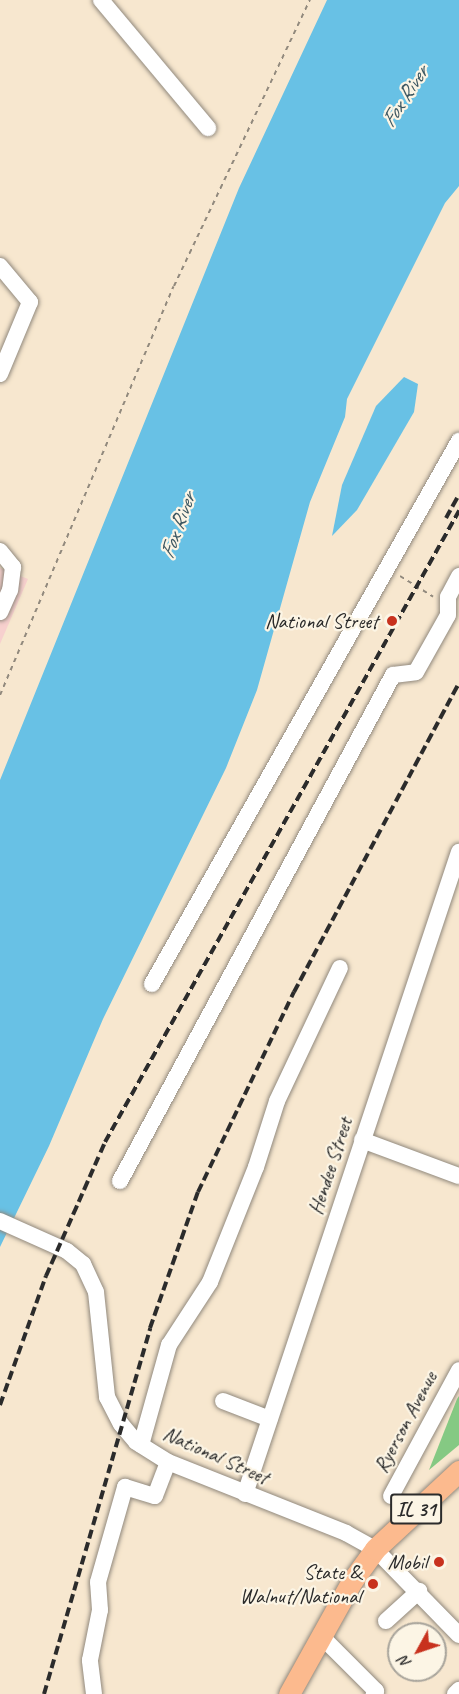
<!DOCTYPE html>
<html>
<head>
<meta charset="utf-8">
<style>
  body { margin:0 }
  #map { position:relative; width:459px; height:1694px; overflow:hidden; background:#f7e7cf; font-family:Caveat,sans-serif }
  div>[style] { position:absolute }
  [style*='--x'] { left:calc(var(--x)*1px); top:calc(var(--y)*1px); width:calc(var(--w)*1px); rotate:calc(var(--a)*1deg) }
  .built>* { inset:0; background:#f7d0ce }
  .green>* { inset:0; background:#85c983 }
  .water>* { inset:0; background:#68c1e5 }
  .path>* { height:2px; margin-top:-1px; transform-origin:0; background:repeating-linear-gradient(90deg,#91897d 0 4.5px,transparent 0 9px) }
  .roads { filter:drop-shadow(0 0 2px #91897d) drop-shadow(0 0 2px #91897d) }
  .minor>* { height:16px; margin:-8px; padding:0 8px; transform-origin:8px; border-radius:8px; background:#fff }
  .major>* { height:21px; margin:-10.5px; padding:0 10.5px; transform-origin:10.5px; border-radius:10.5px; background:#fcba8e }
  .rail>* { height:4px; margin-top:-2px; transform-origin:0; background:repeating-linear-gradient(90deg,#2b2b2b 0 9px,transparent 0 13.5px) }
  .dots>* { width:16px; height:16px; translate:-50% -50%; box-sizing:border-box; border:3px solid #fcf5e5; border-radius:50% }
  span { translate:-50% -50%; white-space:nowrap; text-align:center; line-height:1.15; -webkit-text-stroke:4.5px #fcf5e5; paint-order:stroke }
  .shield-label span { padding:2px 4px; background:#fcf5e5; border:2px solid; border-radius:4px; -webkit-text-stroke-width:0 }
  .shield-label { font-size:20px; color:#2b2b2b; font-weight:700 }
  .poi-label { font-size:21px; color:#2b2b2b }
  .right { translate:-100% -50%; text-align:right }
  .street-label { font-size:21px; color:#2b2b2b }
  .water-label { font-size:22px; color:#3d5863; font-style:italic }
  .north { position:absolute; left:387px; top:1622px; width:60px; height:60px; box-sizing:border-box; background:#fcf5e5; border:2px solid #a8a49b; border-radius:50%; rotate:230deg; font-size:16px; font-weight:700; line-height:24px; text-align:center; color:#2b2b2b }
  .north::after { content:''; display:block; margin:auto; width:21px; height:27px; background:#c8321e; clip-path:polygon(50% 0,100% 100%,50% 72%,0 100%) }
</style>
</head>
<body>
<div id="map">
  <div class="built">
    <div style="clip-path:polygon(0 568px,28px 579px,0 644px)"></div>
  </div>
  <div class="green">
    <div style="clip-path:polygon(459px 1396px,459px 1445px,429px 1470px,457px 1399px)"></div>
  </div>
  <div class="water">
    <div style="clip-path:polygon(327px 0,459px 0,459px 186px,445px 203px,347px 399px,345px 417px,310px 502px,257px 690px,226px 768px,103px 1019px,49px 1146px,0 1247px,0 780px,239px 188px)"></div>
    <div style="clip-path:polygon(404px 377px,418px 384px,414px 412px,357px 510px,332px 536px,342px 485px,376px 406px)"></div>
  </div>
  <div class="path">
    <div style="--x:400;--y:576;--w:39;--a:32"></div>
    <div style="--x:0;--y:695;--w:444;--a:-67"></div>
    <div style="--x:174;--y:286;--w:317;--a:-64.6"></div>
  </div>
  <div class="roads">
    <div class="minor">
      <div style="--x:101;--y:0;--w:167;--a:50.1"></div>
      <div style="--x:0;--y:266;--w:47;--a:50.2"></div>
      <div style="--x:30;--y:302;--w:78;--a:112.6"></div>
      <div style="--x:0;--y:551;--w:21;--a:51"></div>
      <div style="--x:13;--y:567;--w:23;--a:97"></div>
      <div style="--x:10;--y:590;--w:24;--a:114"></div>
      <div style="--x:152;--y:984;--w:624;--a:-60.52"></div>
      <div style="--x:362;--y:1140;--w:103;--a:20.4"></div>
      <div style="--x:120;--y:1181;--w:575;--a:-61.65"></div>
      <div style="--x:393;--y:675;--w:23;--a:-7"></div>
      <div style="--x:416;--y:672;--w:65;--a:-60.7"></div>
      <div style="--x:448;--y:615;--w:18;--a:-90"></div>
      <div style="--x:448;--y:597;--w:24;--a:-62"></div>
      <div style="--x:0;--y:1221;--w:73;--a:24.1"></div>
      <div style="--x:67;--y:1251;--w:21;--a:39"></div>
      <div style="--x:83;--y:1264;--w:31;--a:65"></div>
      <div style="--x:96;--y:1292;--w:106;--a:84"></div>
      <div style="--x:107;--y:1397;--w:30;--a:63"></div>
      <div style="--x:121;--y:1424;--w:23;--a:50"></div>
      <div style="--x:136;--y:1442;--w:38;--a:32"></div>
      <div style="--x:168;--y:1462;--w:192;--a:21.7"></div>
      <div style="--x:346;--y:1533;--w:33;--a:29"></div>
      <div style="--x:375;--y:1549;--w:120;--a:45.7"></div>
      <div style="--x:223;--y:1401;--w:50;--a:21"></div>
      <div style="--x:141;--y:1445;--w:104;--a:-74.4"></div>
      <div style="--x:169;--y:1345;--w:75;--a:-56.9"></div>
      <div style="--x:210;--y:1282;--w:124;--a:-68.2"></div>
      <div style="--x:256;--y:1167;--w:69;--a:-72.3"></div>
      <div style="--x:277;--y:1101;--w:147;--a:-64.7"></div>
      <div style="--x:245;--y:1494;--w:677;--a:-71.57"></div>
      <div style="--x:391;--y:1496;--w:143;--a:-61.6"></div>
      <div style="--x:386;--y:1621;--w:45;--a:-42.3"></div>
      <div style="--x:321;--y:1636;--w:78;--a:45"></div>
      <div style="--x:376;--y:1691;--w:4;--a:124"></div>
      <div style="--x:94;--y:1694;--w:34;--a:-97"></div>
      <div style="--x:90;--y:1660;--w:51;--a:-78.7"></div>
      <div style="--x:100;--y:1610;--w:28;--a:-94"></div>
      <div style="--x:98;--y:1582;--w:99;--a:-74.1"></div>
      <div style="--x:125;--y:1487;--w:31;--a:17"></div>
      <div style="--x:155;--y:1496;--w:36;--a:-69"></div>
      <div style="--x:455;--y:1694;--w:6;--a:-45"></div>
    </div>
    <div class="major">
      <div style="--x:289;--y:1694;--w:129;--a:-60.9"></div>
      <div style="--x:352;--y:1581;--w:39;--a:-54"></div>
      <div style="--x:375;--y:1549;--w:115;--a:-42.9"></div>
    </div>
  </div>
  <div class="rail">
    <div style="--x:446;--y:518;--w:26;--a:-61"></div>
    <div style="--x:0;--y:1405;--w:137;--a:-70.4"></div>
    <div style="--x:46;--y:1276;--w:146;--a:-66.2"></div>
    <div style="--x:105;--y:1142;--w:724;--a:-60.71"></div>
    <div style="--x:44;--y:1694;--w:381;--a:-73.8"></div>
    <div style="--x:150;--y:1328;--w:144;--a:-70.6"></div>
    <div style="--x:198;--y:1192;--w:222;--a:-64.4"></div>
    <div style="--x:294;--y:992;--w:350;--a:-61.9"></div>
  </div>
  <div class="dots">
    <div style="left:392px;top:621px;background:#c8321e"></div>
    <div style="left:439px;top:1562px;background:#c8321e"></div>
    <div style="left:373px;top:1584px;background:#c8321e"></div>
  </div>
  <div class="shield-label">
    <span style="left:416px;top:1509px">IL 31</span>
  </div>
  <div class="poi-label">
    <span class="right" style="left:378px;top:621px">National Street</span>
    <span class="right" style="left:427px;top:1562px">Mobil</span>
    <span class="right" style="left:361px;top:1584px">State &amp;<br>Walnut/National</span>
  </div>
  <div class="street-label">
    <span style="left:330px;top:1166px;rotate:-72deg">Hendee Street</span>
    <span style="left:405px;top:1422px;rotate:-62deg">Ryerson Avenue</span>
    <span style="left:216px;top:1455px;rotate:24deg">National Street</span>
  </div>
  <div class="water-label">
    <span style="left:405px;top:97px;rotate:-57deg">Fox River</span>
    <span style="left:178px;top:526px;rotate:-70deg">Fox River</span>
  </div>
  <div class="north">N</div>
</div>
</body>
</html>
